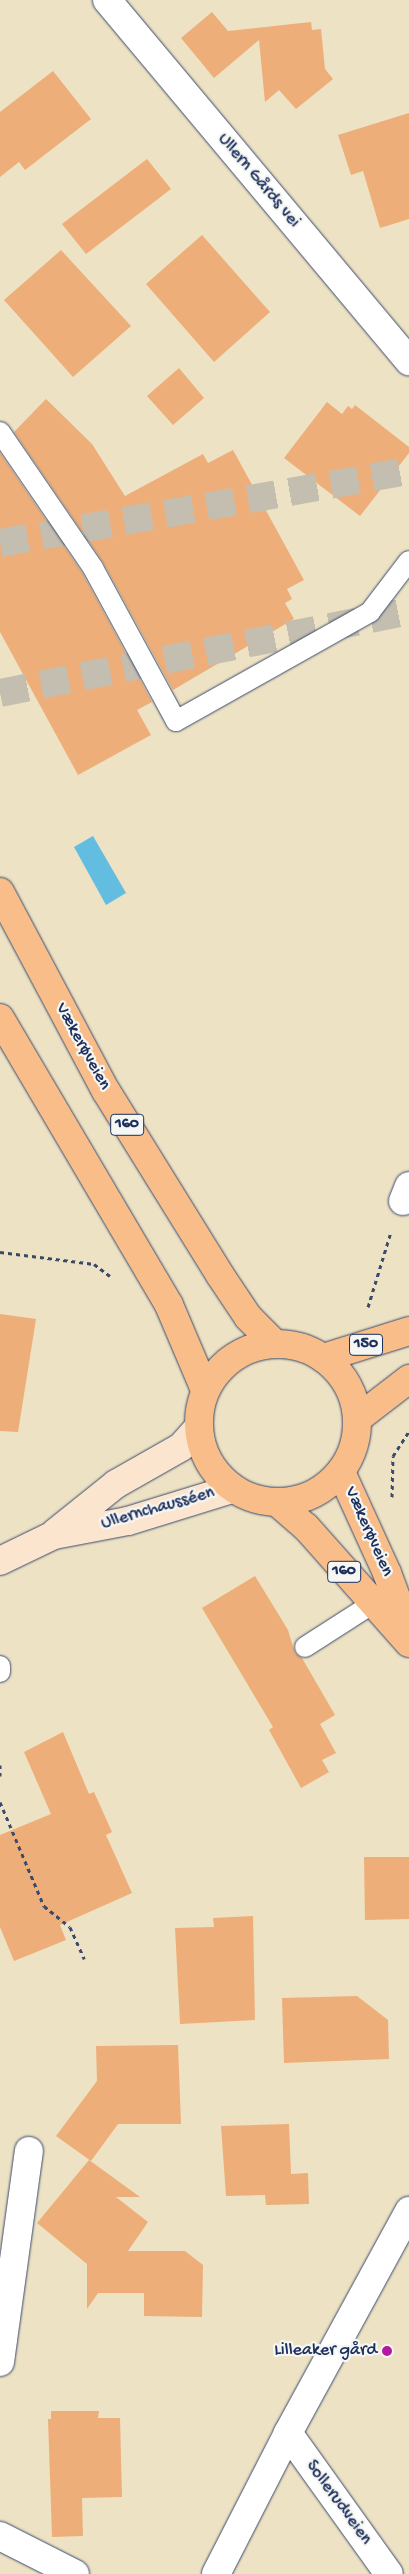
<!DOCTYPE html>
<html>
<head>
<meta charset="utf-8">
<style>
  body { margin:0 }
  #map { position:relative; width:409px; height:2574px; overflow:hidden; background:#ede2c3; font-family:"Gochi Hand",sans-serif }
  div>[style] { position:absolute }
  [style*='--x'] { left:calc(var(--x)*1px); top:calc(var(--y)*1px); width:calc(var(--w)*1px); rotate:calc(var(--a)*1deg) }
  .water>* { inset:0; background:#63bde0 }
  .building>* { inset:0; background:#edae79 }
  .highway-tunnel>* { height:28px; margin-top:-14px; transform-origin:0; background:repeating-linear-gradient(90deg,#c3beaf 0 28px,transparent 0 42px) }
  .path>* { height:3px; margin-top:-1.5px; transform-origin:0; background:repeating-linear-gradient(90deg,#3a4a6d 0 4px,transparent 0 8px) }
  .roads { filter:drop-shadow(0 0 1px #3a4a6d) drop-shadow(0 0 1px #3a4a6d) }
  .lane>* { height:20px; margin:-10px; padding:0 10px; transform-origin:10px; border-radius:10px; background:#fff }
  .street>* { height:28px; margin:-14px; padding:0 14px; transform-origin:14px; border-radius:14px; background:#fff }
  .secondary>* { height:28px; margin:-14px; padding:0 14px; transform-origin:14px; border-radius:14px; background:#fce5cf }
  .primary>* { height:28px; margin:-14px; padding:0 14px; transform-origin:14px; border-radius:14px; background:#f8bd88 }
  .primary>.ring { margin:-14px; padding:0; box-sizing:content-box; background:none; border:28px solid #f8bd88; border-radius:50% }
  .dots>* { width:14px; height:14px; translate:-50% -50%; box-sizing:border-box; border:2px solid #f6f6f2; border-radius:50% }
  span { translate:-50% -50%; white-space:nowrap; text-align:center; line-height:1.15; -webkit-text-stroke:4.5px #f6f6f2; paint-order:stroke }
  .shield-label span { padding:1px 4px; background:#f6f6f2; border:1px solid; border-radius:4px; -webkit-text-stroke-width:0 }
  .shield-label { font-size:16px; color:#1b2f5e; font-weight:700 }
  .street-label { font-size:18px; color:#1b2f5e }
  .poi-label { font-size:18px; color:#1b2f5e }
  .right { translate:-100% -50%; text-align:right }
</style>
</head>
<body>
<div id="map">
  <div class="water">
    <div style="clip-path:polygon(93px 836px,126px 893px,106px 905px,74px 847px)"></div>
  </div>
  <div class="building">
    <div style="clip-path:polygon(212px 12px,228px 31px,311px 22px,312px 30px,321px 29px,325px 69px,333px 79px,296px 109px,279px 90px,265px 102px,259px 40px,214px 78px,181px 38px)"></div>
    <div style="clip-path:polygon(53px 71px,91px 119px,25px 170px,19px 162px,0 177px,0 112px)"></div>
    <div style="clip-path:polygon(409px 113px,409px 219px,380px 228px,363px 171px,351px 175px,338px 135px)"></div>
    <div style="clip-path:polygon(147px 159px,171px 189px,86px 254px,62px 224px)"></div>
    <div style="clip-path:polygon(202px 235px,270px 312px,214px 362px,146px 284px)"></div>
    <div style="clip-path:polygon(61px 250px,131px 326px,73px 377px,4px 300px)"></div>
    <div style="clip-path:polygon(179px 368px,204px 398px,173px 425px,147px 396px)"></div>
    <div style="clip-path:polygon(46px 399px,92px 444px,125px 496px,203px 454px,208px 463px,233px 450px,304px 580px,287px 589px,292px 599px,285px 603px,294px 619px,173px 690px,103px 562px,14px 432px)"></div>
    <div style="clip-path:polygon(327px 402px,342px 414px,348px 406px,352px 409px,355px 405px,409px 447px,409px 453px,360px 516px,284px 458px)"></div>
    <div style="clip-path:polygon(0 453px,83px 574px,152px 702px,137px 710px,151px 735px,78px 775px,0 632px)"></div>
    <div style="clip-path:polygon(0 1314px,36px 1319px,18px 1432px,0 1431px)"></div>
    <div style="clip-path:polygon(255px 1576px,288px 1630px,295px 1653px,302px 1658px,335px 1715px,320px 1724px,336px 1753px,322px 1760px,329px 1772px,301px 1788px,269px 1730px,273px 1727px,202px 1608px)"></div>
    <div style="clip-path:polygon(63px 1732px,89px 1794px,94px 1792px,112px 1832px,106px 1835px,132px 1893px,60px 1925px,66px 1940px,14px 1961px,0 1927px,0 1835px,51px 1814px,24px 1752px)"></div>
    <div style="clip-path:polygon(364px 1857px,409px 1857px,409px 1919px,365px 1920px)"></div>
    <div style="clip-path:polygon(253px 1916px,255px 2020px,180px 2024px,175px 1928px,214px 1927px,213px 1918px)"></div>
    <div style="clip-path:polygon(357px 1996px,388px 2020px,389px 2059px,284px 2063px,282px 1998px)"></div>
    <div style="clip-path:polygon(178px 2045px,181px 2124px,118px 2124px,91px 2161px,56px 2136px,97px 2081px,96px 2046px)"></div>
    <div style="clip-path:polygon(289px 2124px,291px 2174px,308px 2173px,309px 2204px,266px 2205px,265px 2195px,226px 2196px,221px 2126px)"></div>
    <div style="clip-path:polygon(89px 2160px,140px 2197px,116px 2197px,148px 2222px,128px 2251px,185px 2251px,203px 2265px,202px 2317px,144px 2316px,144px 2293px,98px 2293px,87px 2309px,87px 2264px,37px 2223px)"></div>
    <div style="clip-path:polygon(51px 2411px,99px 2411px,98px 2418px,120px 2418px,122px 2497px,82px 2498px,83px 2536px,52px 2537px,48px 2419px,51px 2419px)"></div>
  </div>
  <div class="highway-tunnel">
    <div style="--x:0;--y:543;--w:415;--a:-10"></div>
    <div style="--x:0;--y:693;--w:417;--a:-11.3"></div>
  </div>
  <div class="path">
    <div style="--x:0;--y:1252;--w:95;--a:7.3"></div>
    <div style="--x:94;--y:1264;--w:20;--a:37"></div>
    <div style="--x:368;--y:1307;--w:78;--a:-73"></div>
    <div style="--x:392;--y:1497;--w:41;--a:-88.6"></div>
    <div style="--x:393;--y:1456;--w:30;--a:-57"></div>
    <div style="--x:0;--y:1765;--w:11;--a:90"></div>
    <div style="--x:0;--y:1802;--w:113;--a:67.1"></div>
    <div style="--x:44;--y:1906;--w:33;--a:39"></div>
    <div style="--x:70;--y:1927;--w:35;--a:66"></div>
  </div>
  <div class="roads">
    <div class="lane">
      <div style="--x:0;--y:432;--w:165;--a:55.6"></div>
      <div style="--x:93;--y:568;--w:174;--a:61.5"></div>
      <div style="--x:176;--y:721;--w:223;--a:-29.3"></div>
      <div style="--x:370;--y:612;--w:64;--a:-52.6"></div>
      <div style="--x:305;--y:1647;--w:93;--a:-32.7"></div>
      <div style="--x:0;--y:1666;--w:6;--a:90"></div>
    </div>
    <div class="street">
      <div style="--x:107;--y:0;--w:471;--a:50.1"></div>
      <div style="--x:403;--y:1201;--w:16;--a:-68"></div>
      <div style="--x:0;--y:2362;--w:213;--a:-82.2"></div>
      <div style="--x:288;--y:2433;--w:173;--a:54.4"></div>
      <div style="--x:0;--y:2536;--w:84;--a:26.9"></div>
      <div style="--x:216;--y:2574;--w:158;--a:-62.9"></div>
      <div style="--x:288;--y:2433;--w:253;--a:-61.4"></div>
    </div>
    <div class="secondary">
      <div style="--x:55;--y:1533;--w:78;--a:-38.8"></div>
      <div style="--x:116;--y:1484;--w:75;--a:-29.6"></div>
      <div style="--x:181;--y:1447;--w:25;--a:-48"></div>
      <div style="--x:0;--y:1561;--w:60;--a:-25.7"></div>
      <div style="--x:54;--y:1535;--w:75;--a:-10.7"></div>
      <div style="--x:128;--y:1521;--w:109;--a:-17.1"></div>
    </div>
    <div class="primary">
      <div style="--x:0;--y:892;--w:225;--a:62"></div>
      <div style="--x:106;--y:1091;--w:216;--a:58.2"></div>
      <div style="--x:220;--y:1275;--w:50;--a:56.3"></div>
      <div style="--x:248;--y:1317;--w:38;--a:45"></div>
      <div style="--x:0;--y:1018;--w:333;--a:59.5"></div>
      <div style="--x:169;--y:1305;--w:92;--a:67"></div>
      <div class="ring" style="left:199px;top:1344px;width:130px;height:130px"></div>
      <div style="--x:323;--y:1358;--w:90;--a:-17.4"></div>
      <div style="--x:357;--y:1419;--w:66;--a:-37.6"></div>
      <div style="--x:341;--y:1472;--w:111;--a:65.5"></div>
      <div style="--x:387;--y:1573;--w:63;--a:69.6"></div>
      <div style="--x:278;--y:1503;--w:37;--a:41"></div>
      <div style="--x:306;--y:1527;--w:155;--a:48.4"></div>
    </div>
  </div>
  <div class="dots">
    <div style="left:387px;top:2351px;background:#b5179e"></div>
  </div>
  <div class="shield-label">
    <span style="left:127px;top:1125px">160</span>
    <span style="left:366px;top:1345px">150</span>
    <span style="left:344px;top:1572px">160</span>
  </div>
  <div class="street-label">
    <span style="left:258px;top:181px;rotate:50deg">Ullern Gårds vei</span>
    <span style="left:82px;top:1047px;rotate:61deg">Vækerøveien</span>
    <span style="left:158px;top:1509px;rotate:-16deg">Ullernchausséen</span>
    <span style="left:368px;top:1532px;rotate:66deg">Vækerøveien</span>
    <span style="left:338px;top:2503px;rotate:54deg">Sollerudveien</span>
  </div>
  <div class="poi-label">
    <span class="right" style="left:377px;top:2351px">Lilleaker gård</span>
  </div>
</div>
</body>
</html>
